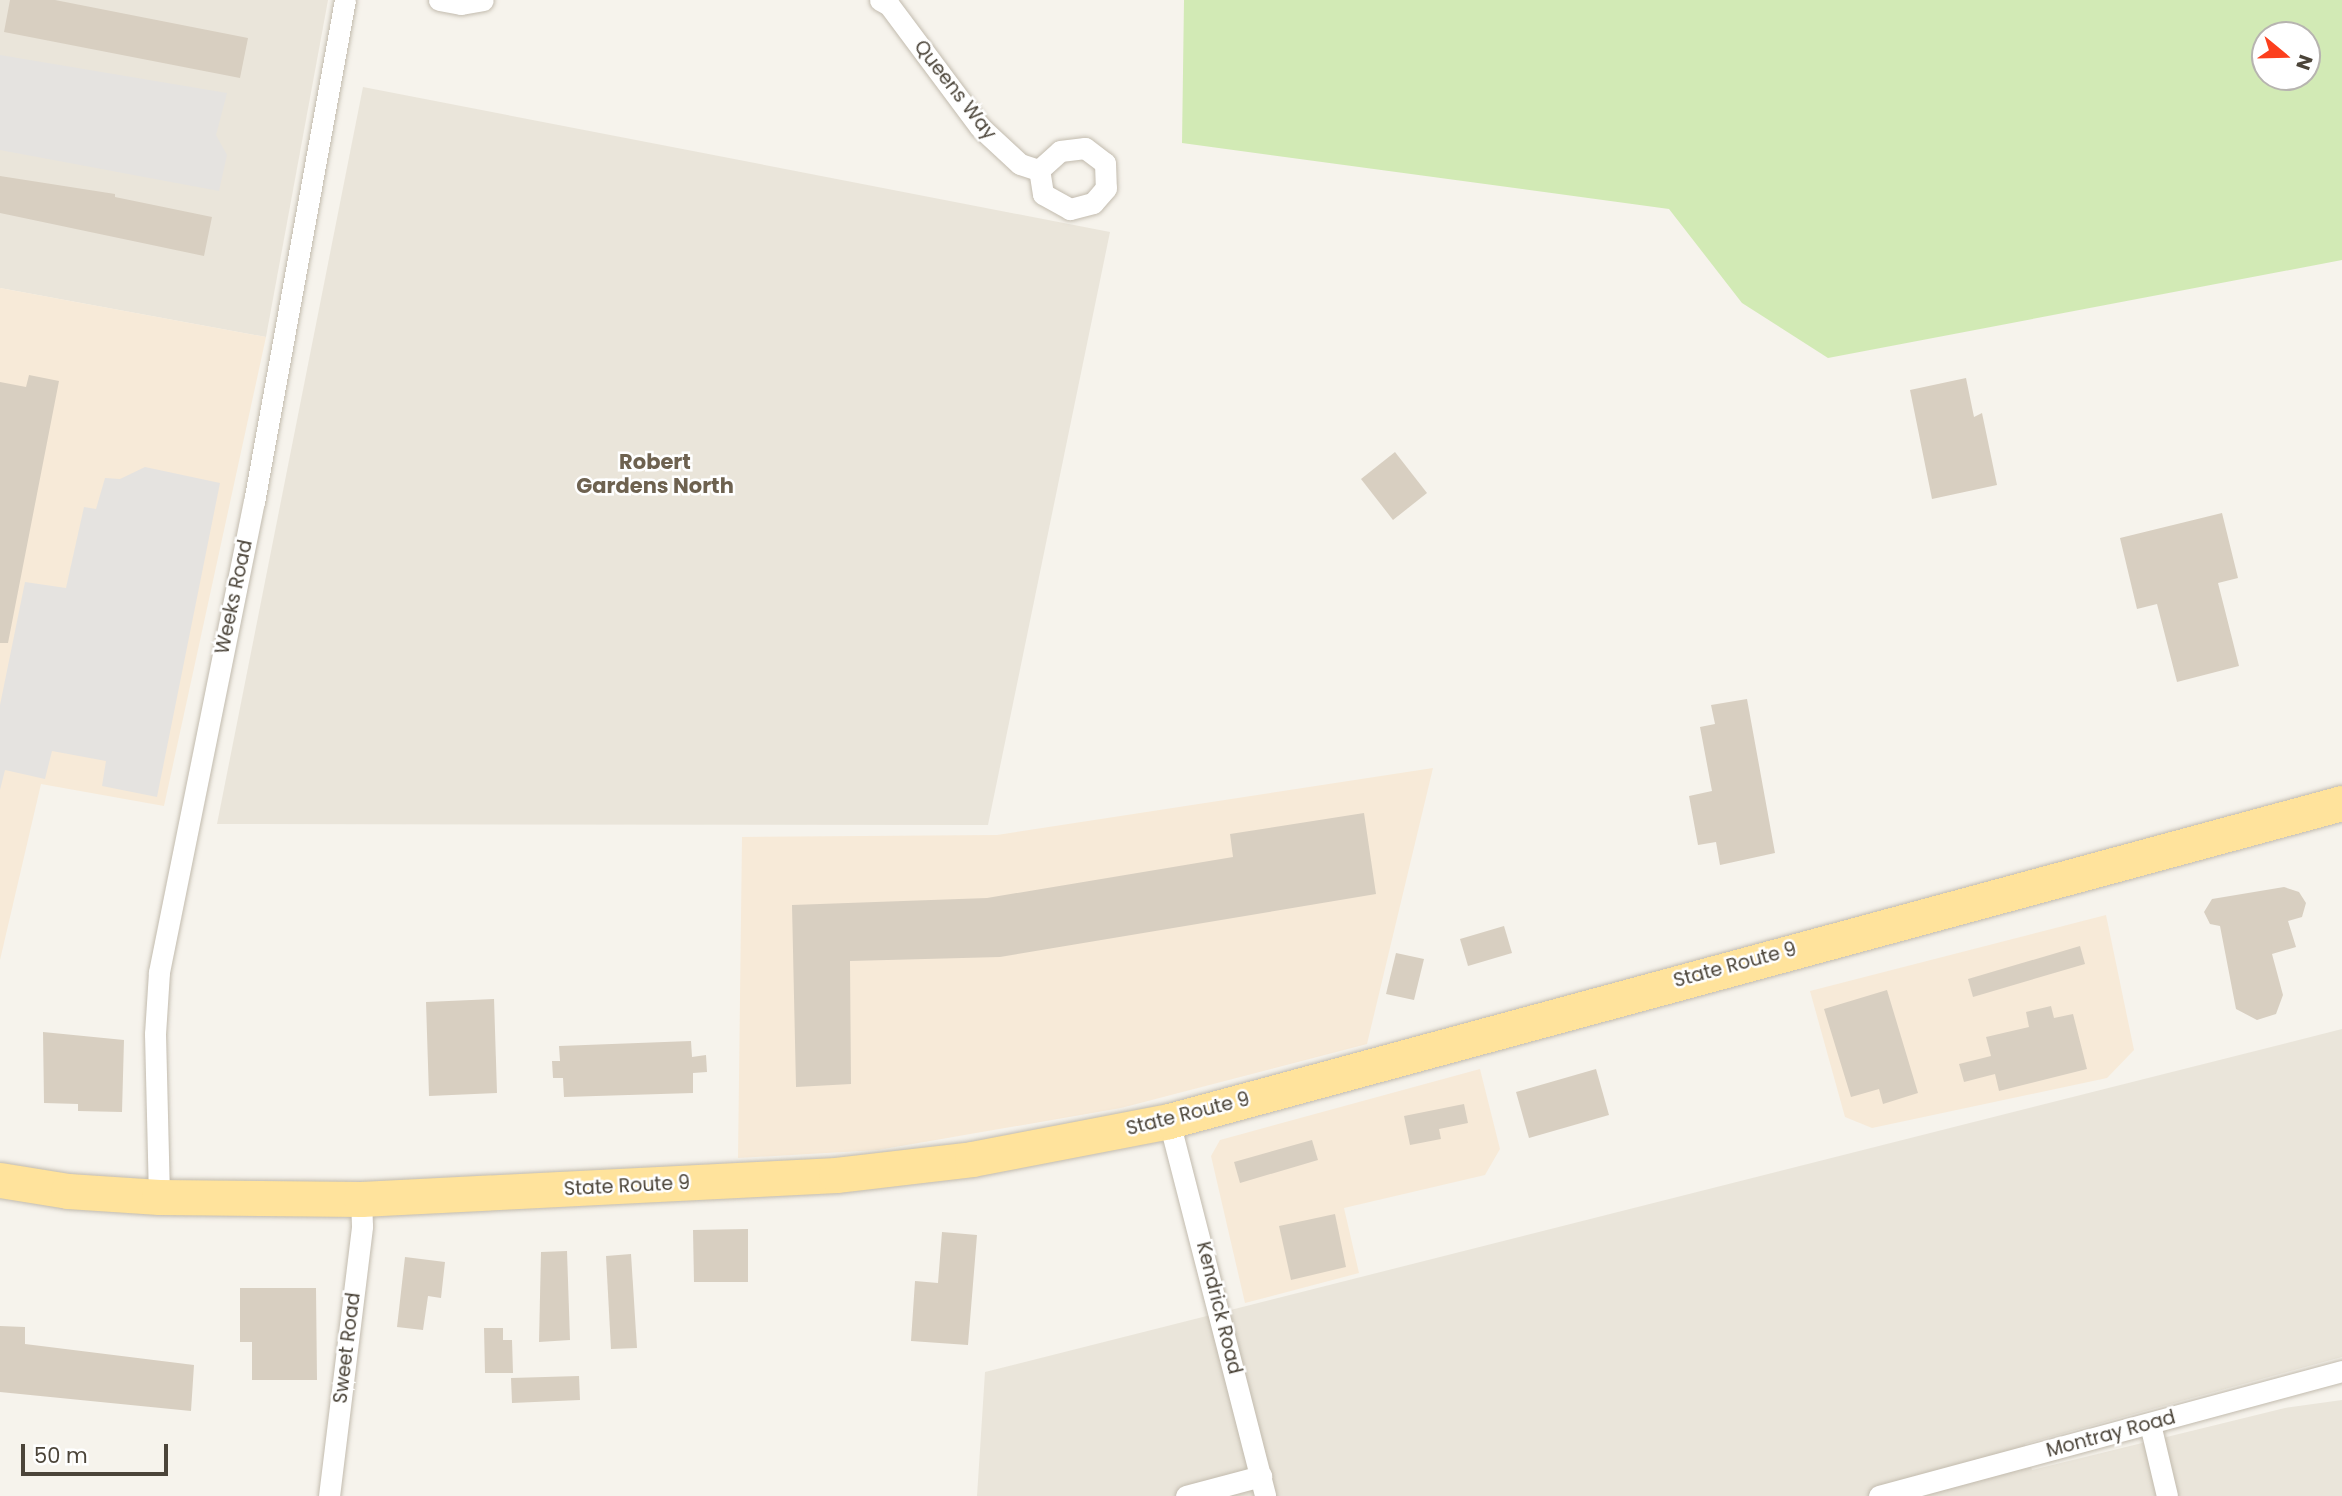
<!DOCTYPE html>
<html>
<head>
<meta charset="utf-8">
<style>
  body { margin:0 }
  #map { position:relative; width:2342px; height:1496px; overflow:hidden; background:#f6f3ec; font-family:Poppins,sans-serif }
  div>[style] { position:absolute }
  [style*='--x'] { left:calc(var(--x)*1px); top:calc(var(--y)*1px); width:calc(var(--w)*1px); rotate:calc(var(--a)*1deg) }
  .residential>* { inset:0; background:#eae5da }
  .commercial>* { inset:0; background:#f7ead8 }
  .green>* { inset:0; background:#d2eab5 }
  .parking>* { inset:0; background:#e5e3e0 }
  .building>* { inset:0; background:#d8cfc1 }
  .roads { filter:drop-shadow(0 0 2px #c2bbae) drop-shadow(0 0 2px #c2bbae) }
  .minor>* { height:21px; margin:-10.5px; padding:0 10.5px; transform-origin:10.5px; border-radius:10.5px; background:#fff }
  .primary>* { height:35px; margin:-17.5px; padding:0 17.5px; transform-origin:17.5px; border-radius:17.5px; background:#ffe39c }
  span { translate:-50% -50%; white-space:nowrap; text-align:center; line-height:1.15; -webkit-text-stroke:5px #fff; paint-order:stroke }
  .street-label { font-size:19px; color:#4b4439 }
  .neighbourhood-label { font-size:21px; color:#6e6250; font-weight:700 }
  .north { position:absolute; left:2251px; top:21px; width:70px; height:70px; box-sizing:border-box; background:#fff; border:2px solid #b7b4b0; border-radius:50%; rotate:109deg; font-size:19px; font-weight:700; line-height:28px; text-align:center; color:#4b4439 }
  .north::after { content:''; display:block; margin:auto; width:24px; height:32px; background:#fc3f1d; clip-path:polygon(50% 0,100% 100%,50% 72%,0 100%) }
  .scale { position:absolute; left:21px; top:1444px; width:147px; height:32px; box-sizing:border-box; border:4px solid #4b4439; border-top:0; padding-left:9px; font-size:21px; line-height:24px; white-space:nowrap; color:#4b4439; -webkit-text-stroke:5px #fff; paint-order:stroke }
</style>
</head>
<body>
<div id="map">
  <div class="residential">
    <div style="clip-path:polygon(0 0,328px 0,266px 337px,0 288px)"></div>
    <div style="clip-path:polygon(363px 87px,1110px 232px,988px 825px,217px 824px)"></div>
    <div style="clip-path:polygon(2342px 1029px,2342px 1357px,2025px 1444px,2032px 1470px,2285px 1408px,2342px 1400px,2342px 1496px,977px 1496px,985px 1372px)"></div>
  </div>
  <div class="commercial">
    <div style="clip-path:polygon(0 288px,266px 337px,164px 806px,41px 784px,0 960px)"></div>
    <div style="clip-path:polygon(1433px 768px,1367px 1044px,1121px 1108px,878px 1150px,738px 1158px,742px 837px,997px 835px)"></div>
    <div style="clip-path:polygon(2106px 915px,2134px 1050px,2107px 1078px,1872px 1128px,1845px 1117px,1810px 991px)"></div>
    <div style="clip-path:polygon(1480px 1069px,1500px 1149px,1485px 1175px,1344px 1208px,1359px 1273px,1245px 1303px,1211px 1156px,1220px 1140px)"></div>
  </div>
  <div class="green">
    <div style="clip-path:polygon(evenodd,1184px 0,2342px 0,2342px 260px,1828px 358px,1742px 303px,1669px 209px,1182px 143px,1184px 0,2265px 35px,2307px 35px,2307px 77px,2265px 77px,2265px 35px)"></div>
  </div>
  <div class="parking">
    <div style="clip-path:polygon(0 55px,227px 93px,216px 135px,227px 155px,219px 191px,0 150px)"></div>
    <div style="clip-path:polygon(145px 467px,220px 483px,157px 797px,102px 786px,106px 761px,52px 751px,45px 779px,5px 770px,0 790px,0 705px,25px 582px,66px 588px,84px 507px,96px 509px,105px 478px,120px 479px)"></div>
  </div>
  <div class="building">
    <div style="clip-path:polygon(10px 0,55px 0,248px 38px,240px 78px,4px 32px)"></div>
    <div style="clip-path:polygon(0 176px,115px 194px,115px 197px,212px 217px,204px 256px,0 213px)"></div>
    <div style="clip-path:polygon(29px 375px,59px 381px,8px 643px,0 643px,0 382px,26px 387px)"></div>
    <div style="clip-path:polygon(1966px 378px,1974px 417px,1982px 413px,1997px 485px,1932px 499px,1910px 390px)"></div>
    <div style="clip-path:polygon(1395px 452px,1427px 493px,1393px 520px,1361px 479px)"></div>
    <div style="clip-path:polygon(2222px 513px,2238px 578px,2218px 583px,2239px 666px,2177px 682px,2157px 604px,2137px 609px,2120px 538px)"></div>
    <div style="clip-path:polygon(1747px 699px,1775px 853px,1720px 865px,1716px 842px,1698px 845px,1689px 796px,1712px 791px,1700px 727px,1715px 724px,1711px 705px)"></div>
    <div style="clip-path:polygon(1364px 813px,1376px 894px,1000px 957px,850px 961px,851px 1084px,796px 1087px,792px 905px,987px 898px,1233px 857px,1230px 834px)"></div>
    <div style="clip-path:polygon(2284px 887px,2299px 892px,2306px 903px,2302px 917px,2288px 921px,2296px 947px,2272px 954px,2283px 995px,2276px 1014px,2257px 1020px,2236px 1009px,2220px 926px,2210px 924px,2204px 912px,2212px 899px)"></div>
    <div style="clip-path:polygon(1504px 926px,1512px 953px,1468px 966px,1460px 939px)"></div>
    <div style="clip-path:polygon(2080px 946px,2085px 964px,1973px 997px,1968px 979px)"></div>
    <div style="clip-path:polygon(1396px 953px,1424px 959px,1414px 1000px,1386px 994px)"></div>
    <div style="clip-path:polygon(1887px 990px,1918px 1093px,1883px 1104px,1879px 1089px,1851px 1097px,1824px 1009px)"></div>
    <div style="clip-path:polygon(494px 999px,497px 1093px,429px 1096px,426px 1002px)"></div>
    <div style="clip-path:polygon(2051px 1006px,2054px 1018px,2073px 1014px,2087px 1069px,1999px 1091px,1995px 1074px,1964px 1082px,1959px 1064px,1991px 1056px,1986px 1037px,2029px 1027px,2026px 1012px)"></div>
    <div style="clip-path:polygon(43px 1032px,124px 1040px,122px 1112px,78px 1111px,78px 1104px,44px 1103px)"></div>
    <div style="clip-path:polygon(691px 1041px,692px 1057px,706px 1055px,707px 1072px,693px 1073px,693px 1093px,564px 1097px,563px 1078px,553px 1078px,552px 1061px,560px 1061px,559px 1046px)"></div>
    <div style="clip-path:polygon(1596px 1069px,1609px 1115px,1529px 1138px,1516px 1092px)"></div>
    <div style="clip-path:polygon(1464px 1104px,1468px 1123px,1439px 1129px,1441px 1139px,1410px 1145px,1404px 1116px)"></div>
    <div style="clip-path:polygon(1312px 1140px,1318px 1160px,1240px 1183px,1234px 1162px)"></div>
    <div style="clip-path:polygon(1335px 1214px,1346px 1267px,1291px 1280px,1279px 1226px)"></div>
    <div style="clip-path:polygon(748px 1229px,748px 1282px,694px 1282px,693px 1230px)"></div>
    <div style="clip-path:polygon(942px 1232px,977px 1235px,968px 1345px,911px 1341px,915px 1281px,938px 1283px)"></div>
    <div style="clip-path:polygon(567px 1251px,570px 1340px,539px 1342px,541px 1252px)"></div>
    <div style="clip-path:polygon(631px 1254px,637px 1348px,611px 1349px,606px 1256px)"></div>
    <div style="clip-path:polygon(405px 1257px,445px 1262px,441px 1298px,428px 1296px,423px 1330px,397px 1327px)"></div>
    <div style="clip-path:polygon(240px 1288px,316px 1288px,317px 1380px,252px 1380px,252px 1342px,240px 1342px)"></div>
    <div style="clip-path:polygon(0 1326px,25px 1327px,25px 1344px,194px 1365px,191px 1411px,0 1392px)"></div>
    <div style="clip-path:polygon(484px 1328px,503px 1328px,503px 1340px,512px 1340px,513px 1373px,485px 1373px)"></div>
    <div style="clip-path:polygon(579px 1376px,580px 1400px,512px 1403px,511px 1378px)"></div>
  </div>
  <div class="roads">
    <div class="minor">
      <div style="--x:439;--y:0;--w:22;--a:10"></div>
      <div style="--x:461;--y:4;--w:22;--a:-10"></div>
      <div style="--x:880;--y:0;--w:10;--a:29"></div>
      <div style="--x:889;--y:5;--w:152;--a:53.3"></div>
      <div style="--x:980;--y:127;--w:54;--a:42.8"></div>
      <div style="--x:1020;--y:164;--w:20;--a:18"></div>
      <div style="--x:1085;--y:148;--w:25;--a:37"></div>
      <div style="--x:1105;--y:163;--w:25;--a:88"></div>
      <div style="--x:1106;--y:188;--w:20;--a:131"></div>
      <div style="--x:1093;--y:203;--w:24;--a:165"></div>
      <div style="--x:1070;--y:209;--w:31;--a:-151"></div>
      <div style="--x:1043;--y:194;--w:24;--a:-99"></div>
      <div style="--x:1039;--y:170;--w:28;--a:-42"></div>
      <div style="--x:1060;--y:151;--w:25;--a:-7"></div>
      <div style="--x:1169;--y:1121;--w:387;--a:75.6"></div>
      <div style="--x:159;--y:1197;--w:163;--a:-91.4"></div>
      <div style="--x:155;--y:1034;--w:62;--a:-86.3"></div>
      <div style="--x:159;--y:972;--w:480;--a:-78.6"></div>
      <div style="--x:254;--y:502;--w:510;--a:-79.73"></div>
      <div style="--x:2150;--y:1424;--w:74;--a:76.7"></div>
      <div style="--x:329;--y:1496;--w:272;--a:-83"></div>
      <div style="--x:362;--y:1226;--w:27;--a:-92"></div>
      <div style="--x:1186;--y:1496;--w:78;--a:-14.9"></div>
      <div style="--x:1879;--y:1496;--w:480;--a:-15.1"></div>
    </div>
    <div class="primary">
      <div style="--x:0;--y:1180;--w:69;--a:9.2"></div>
      <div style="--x:68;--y:1191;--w:91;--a:3.8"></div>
      <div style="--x:159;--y:1197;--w:202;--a:0.6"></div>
      <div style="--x:361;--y:1199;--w:476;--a:-2.9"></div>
      <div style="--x:836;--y:1175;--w:137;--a:-6.7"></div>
      <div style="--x:972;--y:1159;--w:201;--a:-10.9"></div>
      <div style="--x:1169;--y:1121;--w:1215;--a:-15.17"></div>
    </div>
  </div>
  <div class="street-label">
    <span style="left:955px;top:90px;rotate:52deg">Queens Way</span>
    <span style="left:234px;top:597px;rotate:-78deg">Weeks Road</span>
    <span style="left:1735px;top:965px;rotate:-15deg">State Route 9</span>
    <span style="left:1188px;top:1114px;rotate:-14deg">State Route 9</span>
    <span style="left:627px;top:1186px;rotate:-3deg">State Route 9</span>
    <span style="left:1219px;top:1308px;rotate:76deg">Kendrick Road</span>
    <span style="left:347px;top:1348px;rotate:-83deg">Sweet Road</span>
    <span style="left:2111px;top:1434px;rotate:-15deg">Montray Road</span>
  </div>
  <div class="neighbourhood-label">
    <span style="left:655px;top:474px">Robert<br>Gardens North</span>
  </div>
  <div class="north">N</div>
  <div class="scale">50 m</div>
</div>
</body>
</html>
